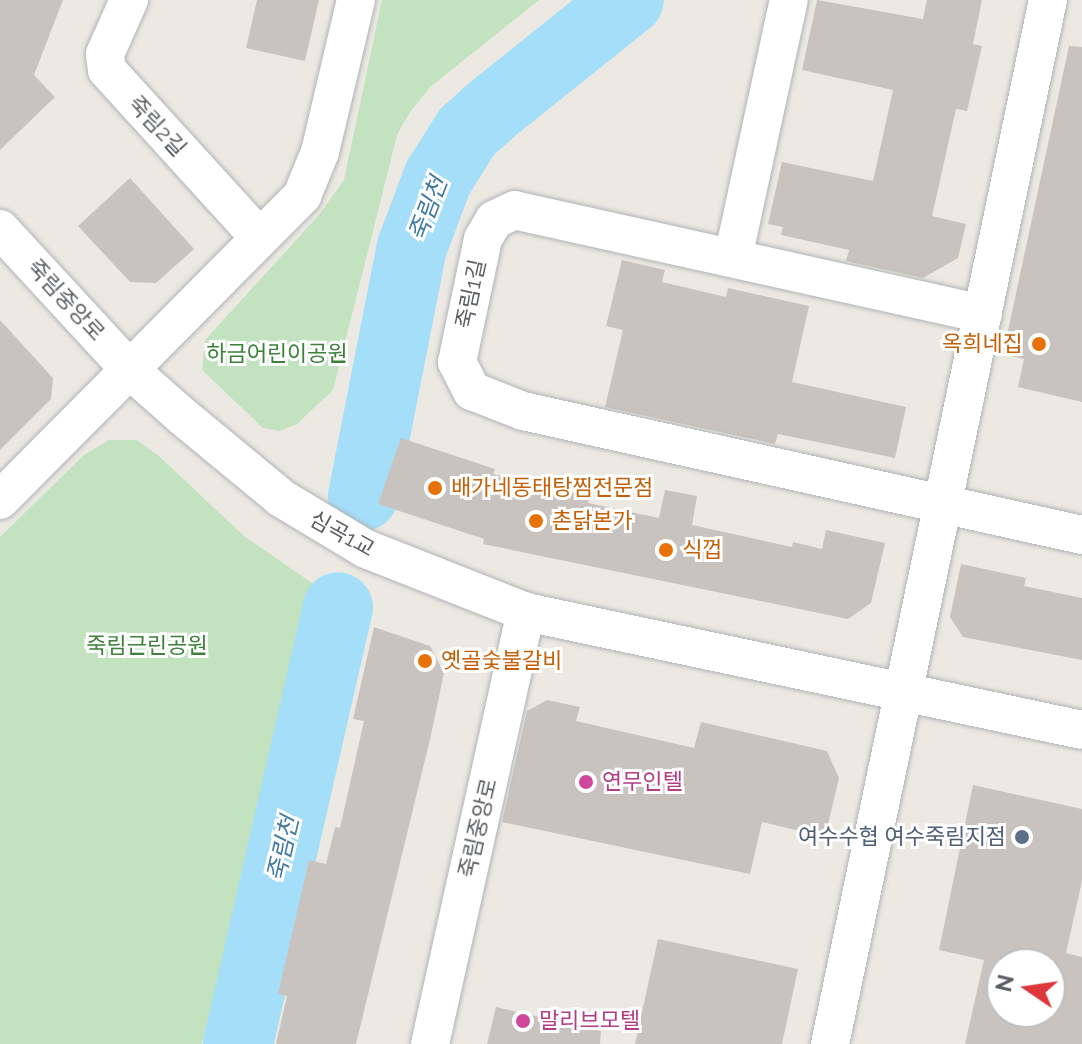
<!DOCTYPE html>
<html>
<head>
<meta charset="utf-8">
<style>
  body { margin:0 }
  #map { position:relative; width:1082px; height:1044px; overflow:hidden; background:#ece9e2; font-family:Raleway,"Noto Sans KR",sans-serif }
  div>[style] { position:absolute }
  [style*='--x'] { left:calc(var(--x)*1px); top:calc(var(--y)*1px); width:calc(var(--w)*1px); rotate:calc(var(--a)*1deg) }
  .green>* { inset:0; background:#c3e2c0 }
  .river>* { height:70px; margin:-35px; padding:0 35px; transform-origin:35px; border-radius:35px; background:#a5def9 }
  .building>* { inset:0; background:#c8c3bf }
  .roads { filter:drop-shadow(0 0 2px #afb3b7) drop-shadow(0 0 2px #afb3b7) }
  .minor>* { height:38px; margin:-19px; padding:0 19px; transform-origin:19px; border-radius:19px; background:#fff }
  .dots>* { width:22px; height:22px; translate:-50% -50%; box-sizing:border-box; border:4px solid #fff; border-radius:50% }
  span { translate:-50% -50%; white-space:nowrap; text-align:center; line-height:1.15; -webkit-text-stroke:6px #fff; paint-order:stroke }
  .street-label { font-size:22px; color:#5a5e62 }
  .food-label { font-size:22px; color:#c56008 }
  .right { translate:-100% -50%; text-align:right }
  .left { translate:0 -50%; text-align:left }
  .park-label { font-size:22px; color:#3e813a }
  .hotel-label { font-size:22px; color:#b23c85 }
  .service-label { font-size:22px; color:#4e5e75 }
  .water-label { font-size:24px; color:#417aa2; font-style:italic }
  .north { position:absolute; left:986px; top:948px; width:80px; height:80px; box-sizing:border-box; background:#fff; border:2px solid #bdbfc0; border-radius:50%; rotate:283deg; font-size:22px; font-weight:700; line-height:32px; text-align:center; color:#5a5e62 }
  .north::after { content:''; display:block; margin:auto; width:28px; height:36px; background:#dd373c; clip-path:polygon(50% 0,100% 100%,50% 72%,0 100%) }
</style>
</head>
<body>
<div id="map">
  <div class="green">
    <div style="clip-path:polygon(382px 0,539px 0,430px 87px,410px 112px,397px 135px,333px 390px,297px 424px,280px 431px,263px 428px,202px 370px,205px 340px,318px 216px,344px 180px)"></div>
    <div style="clip-path:polygon(109px 440px,137px 440px,160px 457px,244px 536px,315px 585px,202px 1044px,0 1044px,0 537px,84px 455px)"></div>
  </div>
  <div class="river">
    <div style="--x:363;--y:496;--w:254;--a:-78.9"></div>
    <div style="--x:412;--y:247;--w:74;--a:-69.4"></div>
    <div style="--x:438;--y:178;--w:54;--a:-57.8"></div>
    <div style="--x:467;--y:132;--w:30;--a:-42"></div>
    <div style="--x:489;--y:112;--w:179;--a:-38.7"></div>
    <div style="--x:238;--y:1044;--w:448;--a:-77.1"></div>
  </div>
  <div class="building">
    <div style="clip-path:polygon(0 0,63px 0,34px 75px,55px 97px,0 150px)"></div>
    <div style="clip-path:polygon(257px 0,319px 0,305px 61px,246px 48px)"></div>
    <div style="clip-path:polygon(817px 0,923px 19px,927px 0,982px 0,973px 44px,982px 46px,967px 111px,956px 109px,932px 216px,966px 224px,958px 258px,923px 278px,846px 261px,849px 250px,781px 235px,783px 227px,768px 224px,782px 162px,873px 181px,893px 90px,802px 70px)"></div>
    <div style="clip-path:polygon(1069px 46px,1082px 47px,1082px 402px,1018px 387px,1024px 359px,1003px 354px)"></div>
    <div style="clip-path:polygon(130px 178px,194px 249px,156px 283px,130px 282px,78px 226px)"></div>
    <div style="clip-path:polygon(622px 260px,665px 270px,662px 282px,726px 297px,728px 288px,809px 306px,792px 382px,906px 407px,895px 458px,778px 434px,775px 444px,605px 407px,623px 330px,606px 326px)"></div>
    <div style="clip-path:polygon(0 320px,53px 378px,51px 399px,0 450px)"></div>
    <div style="clip-path:polygon(401px 438px,495px 469px,493px 474px,590px 497px,588px 503px,659px 518px,665px 490px,697px 496px,692px 525px,792px 547px,793px 542px,822px 549px,826px 530px,885px 543px,871px 603px,848px 619px,483px 544px,484px 539px,378px 504px)"></div>
    <div style="clip-path:polygon(961px 564px,1026px 578px,1024px 586px,1082px 598px,1082px 660px,963px 637px,950px 617px)"></div>
    <div style="clip-path:polygon(374px 627px,430px 646px,444px 673px,431px 735px,356px 1044px,276px 1044px,287px 996px,278px 994px,309px 860px,326px 864px,335px 827px,340px 828px,364px 721px,353px 719px)"></div>
    <div style="clip-path:polygon(547px 700px,580px 707px,576px 721px,694px 748px,701px 722px,827px 751px,839px 778px,825px 837px,762px 822px,750px 874px,502px 822px,527px 711px)"></div>
    <div style="clip-path:polygon(evenodd,973px 785px,1082px 809px,1082px 881px,1066px 953px,1082px 957px,1082px 1044px,965px 1044px,984px 960px,939px 950px,973px 785px,1002px 964px,1050px 964px,1050px 1012px,1002px 1012px,1002px 964px)"></div>
    <div style="clip-path:polygon(658px 939px,798px 969px,782px 1044px,635px 1044px)"></div>
    <div style="clip-path:polygon(496px 1007px,601px 1031px,600px 1044px,487px 1044px)"></div>
  </div>
  <div class="roads">
    <div class="minor">
      <div style="--x:129;--y:0;--w:59;--a:114"></div>
      <div style="--x:105;--y:54;--w:16;--a:83"></div>
      <div style="--x:107;--y:70;--w:226;--a:47.7"></div>
      <div style="--x:0;--y:229;--w:193;--a:47.3"></div>
      <div style="--x:131;--y:371;--w:68;--a:41.4"></div>
      <div style="--x:182;--y:416;--w:129;--a:39.6"></div>
      <div style="--x:281;--y:498;--w:99;--a:31"></div>
      <div style="--x:366;--y:549;--w:172;--a:21.5"></div>
      <div style="--x:526;--y:612;--w:568;--a:11.98"></div>
      <div style="--x:733;--y:258;--w:264;--a:-77.8"></div>
      <div style="--x:983;--y:314;--w:479;--a:-167.5"></div>
      <div style="--x:515;--y:210;--w:23;--a:155"></div>
      <div style="--x:494;--y:220;--w:22;--a:120"></div>
      <div style="--x:483;--y:239;--w:126;--a:101.9"></div>
      <div style="--x:457;--y:362;--w:33;--a:63"></div>
      <div style="--x:472;--y:391;--w:55;--a:21.4"></div>
      <div style="--x:523;--y:411;--w:573;--a:12.51"></div>
      <div style="--x:0;--y:500;--w:429;--a:-45.2"></div>
      <div style="--x:302;--y:196;--w:48;--a:-67.8"></div>
      <div style="--x:320;--y:152;--w:156;--a:-76.7"></div>
      <div style="--x:430;--y:1044;--w:443;--a:-77.5"></div>
      <div style="--x:830;--y:1044;--w:1067;--a:-78.21"></div>
    </div>
  </div>
  <div class="dots">
    <div style="left:1039px;top:344px;background:#e8710a"></div>
    <div style="left:435px;top:488px;background:#e8710a"></div>
    <div style="left:536px;top:521px;background:#e8710a"></div>
    <div style="left:666px;top:550px;background:#e8710a"></div>
    <div style="left:425px;top:661px;background:#e8710a"></div>
    <div style="left:586px;top:782px;background:#d1479c"></div>
    <div style="left:1022px;top:837px;background:#5c6f8a"></div>
    <div style="left:523px;top:1021px;background:#d1479c"></div>
  </div>
  <div class="street-label">
    <span style="left:157px;top:126px;rotate:47deg">죽림2길</span>
    <span style="left:471px;top:294px;rotate:-78deg">죽림1길</span>
    <span style="left:66px;top:300px;rotate:47deg">죽림중앙로</span>
    <span style="left:342px;top:534px;rotate:29deg">심곡1교</span>
    <span style="left:478px;top:828px;rotate:-77deg">죽림중앙로</span>
  </div>
  <div class="food-label">
    <span class="right" style="left:1023px;top:344px">옥희네집</span>
    <span class="left" style="left:451px;top:488px">배가네동태탕찜전문점</span>
    <span class="left" style="left:552px;top:521px">촌닭본가</span>
    <span class="left" style="left:682px;top:550px">식껍</span>
    <span class="left" style="left:441px;top:661px">옛골숯불갈비</span>
  </div>
  <div class="park-label">
    <span style="left:277px;top:354px">하금어린이공원</span>
    <span style="left:147px;top:646px">죽림근린공원</span>
  </div>
  <div class="hotel-label">
    <span class="left" style="left:602px;top:782px">연무인텔</span>
    <span class="left" style="left:539px;top:1021px">말리브모텔</span>
  </div>
  <div class="service-label">
    <span class="right" style="left:1006px;top:837px">여수수협 여수죽림지점</span>
  </div>
  <div class="water-label">
    <span style="left:428px;top:209px;rotate:-69deg">죽림천</span>
    <span style="left:283px;top:849px;rotate:-77deg">죽림천</span>
  </div>
  <div class="north">N</div>
</div>
</body>
</html>
